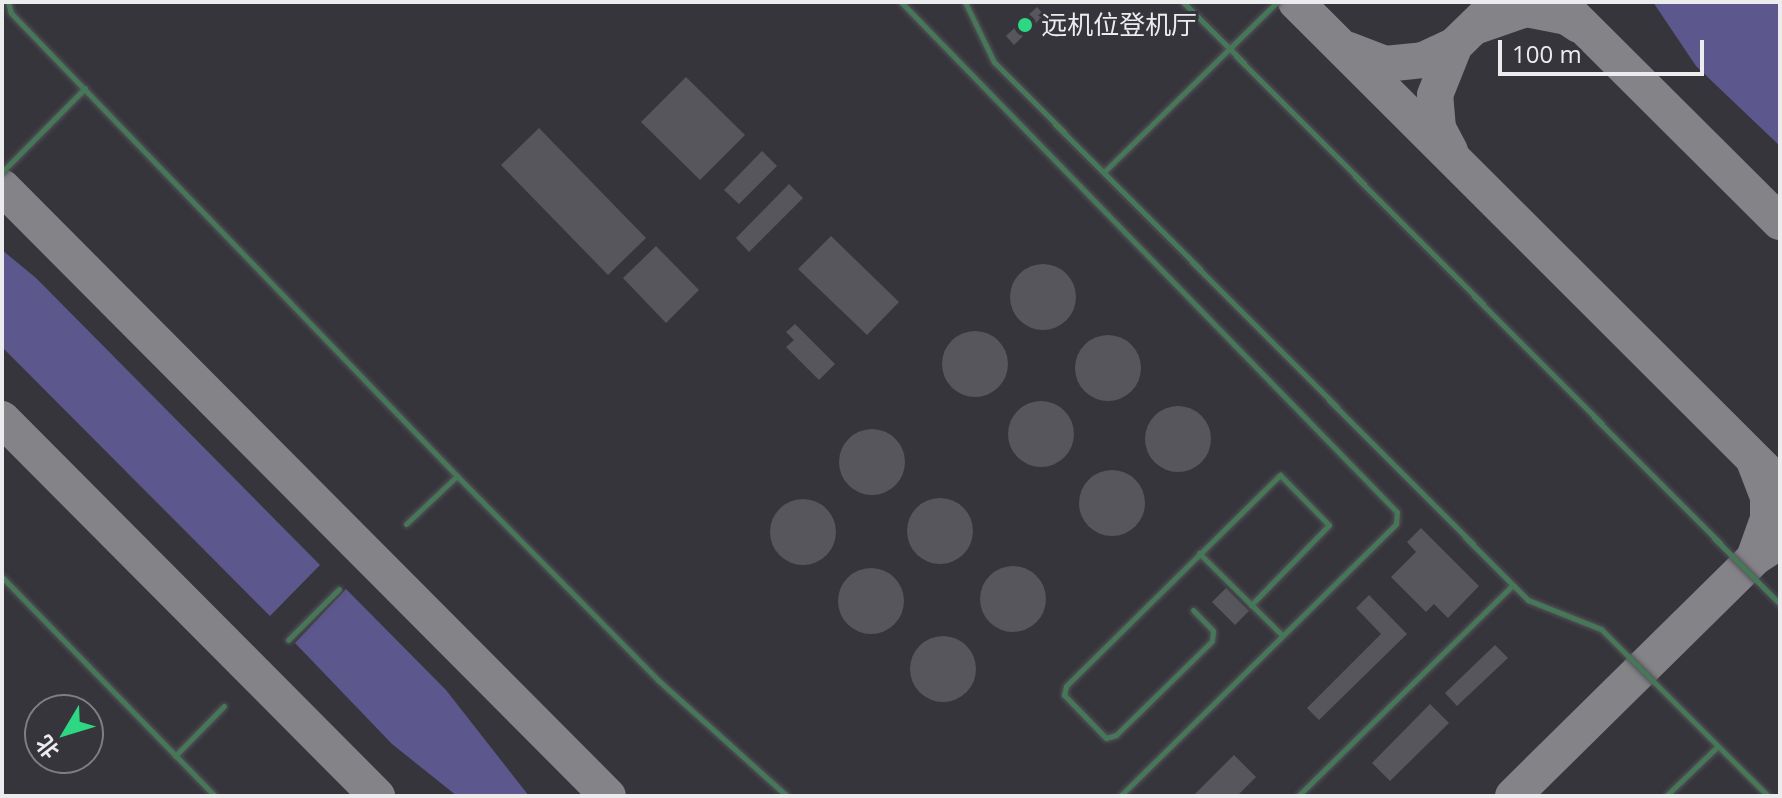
<!DOCTYPE html>
<html>
<head>
<meta charset="utf-8">
<style>
  body { margin:0 }
  #map { position:relative; width:1782px; height:798px; overflow:hidden; background:#36353b; font-family:"Open Sans","Noto Sans SC",sans-serif }
  div>[style] { position:absolute }
  [style*='--x'] { left:calc(var(--x)*1px); top:calc(var(--y)*1px); width:calc(var(--w)*1px); rotate:calc(var(--a)*1deg) }
  .green>* { inset:0; background:#5c578d }
  .taxiway>* { height:36px; margin:-18px; padding:0 18px; transform-origin:18px; border-radius:18px; background:#848388 }
  .building>* { inset:0; background:#56565c }
  .round { border-radius:50% }
  .roads { filter:drop-shadow(0 0 2px #535258) drop-shadow(0 0 2px #535258) }
  .lane>* { height:5px; margin:-2.5px; padding:0 2.5px; transform-origin:2.5px; border-radius:2.5px; background:#467758 }
  .dots>* { width:22px; height:22px; translate:-50% -50%; box-sizing:border-box; border:4px solid #36353b; border-radius:50% }
  span { translate:-50% -50%; white-space:nowrap; text-align:center; line-height:1.15; -webkit-text-stroke:6px #36353b; paint-order:stroke }
  .poi-label { font-size:26px; color:#ececef }
  .left { translate:0 -50%; text-align:left }
  .frame { position:absolute; inset:0; border:4px solid #ececef; pointer-events:none }
  .north { position:absolute; left:24px; top:694px; width:80px; height:80px; box-sizing:border-box; background:#36353b; border:2px solid #7f7e83; border-radius:50%; rotate:232deg; font-size:22px; font-weight:700; line-height:32px; text-align:center; color:#ececef }
  .north::after { content:''; display:block; margin:auto; width:28px; height:36px; background:#2ed883; clip-path:polygon(50% 0,100% 100%,50% 72%,0 100%) }
  .scale { position:absolute; left:1498px; top:40px; width:206px; height:36px; box-sizing:border-box; border:4px solid #ececef; border-top:0; padding-left:10px; font-size:24px; line-height:28px; white-space:nowrap; color:#ececef; -webkit-text-stroke:6px #36353b; paint-order:stroke }
</style>
</head>
<body>
<div id="map">
  <div class="green">
    <div style="clip-path:polygon(1653px 2px,1780px 2px,1780px 146px,1696px 66px)"></div>
    <div style="clip-path:polygon(2px 250px,36px 278px,320px 565px,270px 616px,2px 347px)"></div>
    <div style="clip-path:polygon(346px 589px,446px 690px,529px 796px,457px 796px,392px 744px,295px 643px)"></div>
  </div>
  <div class="taxiway">
    <div style="--x:1296;--y:2;--w:684;--a:44.94"></div>
    <div style="--x:1559;--y:2;--w:312;--a:44.9"></div>
    <div style="--x:1477;--y:26;--w:52;--a:-19.1"></div>
    <div style="--x:1526;--y:9;--w:42;--a:11"></div>
    <div style="--x:1567;--y:17;--w:14;--a:34"></div>
    <div style="--x:1349;--y:50;--w:39;--a:21"></div>
    <div style="--x:1385;--y:64;--w:38;--a:-6"></div>
    <div style="--x:1423;--y:60;--w:35;--a:-25"></div>
    <div style="--x:1455;--y:45;--w:62;--a:-44.3"></div>
    <div style="--x:1450;--y:151;--w:26;--a:-118"></div>
    <div style="--x:1438;--y:128;--w:33;--a:-95"></div>
    <div style="--x:1435;--y:95;--w:54;--a:-68.2"></div>
    <div style="--x:2;--y:187;--w:859;--a:45.14"></div>
    <div style="--x:2;--y:419;--w:532;--a:45.15"></div>
    <div style="--x:1754;--y:558;--w:41;--a:-70.3"></div>
    <div style="--x:1768;--y:519;--w:22;--a:-90"></div>
    <div style="--x:1768;--y:497;--w:39;--a:-111"></div>
    <div style="--x:1513;--y:796;--w:339;--a:-44.6"></div>
    <div style="--x:1754;--y:558;--w:31;--a:-33"></div>
  </div>
  <div class="building">
    <div style="clip-path:polygon(1037px 7px,1044px 15px,1014px 45px,1006px 36px)"></div>
    <div style="clip-path:polygon(686px 77px,745px 135px,700px 180px,641px 122px)"></div>
    <div style="clip-path:polygon(539px 128px,646px 238px,608px 275px,501px 165px)"></div>
    <div style="clip-path:polygon(762px 151px,777px 166px,739px 204px,724px 190px)"></div>
    <div style="clip-path:polygon(789px 184px,803px 198px,749px 252px,736px 238px)"></div>
    <div style="clip-path:polygon(831px 236px,899px 302px,867px 335px,798px 269px)"></div>
    <div style="clip-path:polygon(656px 246px,699px 290px,666px 323px,623px 278px)"></div>
    <div class="round" style="left:1010px;top:264px;width:66px;height:66px"></div>
    <div style="clip-path:polygon(795px 324px,835px 364px,819px 380px,786px 347px,794px 340px,786px 332px)"></div>
    <div class="round" style="left:942px;top:331px;width:66px;height:66px"></div>
    <div class="round" style="left:1075px;top:335px;width:66px;height:66px"></div>
    <div class="round" style="left:1008px;top:401px;width:66px;height:66px"></div>
    <div class="round" style="left:1145px;top:406px;width:66px;height:66px"></div>
    <div class="round" style="left:839px;top:429px;width:66px;height:66px"></div>
    <div class="round" style="left:1079px;top:470px;width:66px;height:66px"></div>
    <div class="round" style="left:907px;top:498px;width:66px;height:66px"></div>
    <div class="round" style="left:770px;top:499px;width:66px;height:66px"></div>
    <div style="clip-path:polygon(1421px 528px,1479px 586px,1448px 618px,1434px 604px,1426px 612px,1391px 577px,1416px 552px,1407px 542px)"></div>
    <div class="round" style="left:980px;top:566px;width:66px;height:66px"></div>
    <div class="round" style="left:838px;top:568px;width:66px;height:66px"></div>
    <div style="clip-path:polygon(1226px 588px,1249px 611px,1235px 625px,1212px 602px)"></div>
    <div style="clip-path:polygon(1369px 595px,1407px 634px,1319px 720px,1307px 708px,1381px 634px,1356px 608px)"></div>
    <div class="round" style="left:910px;top:636px;width:66px;height:66px"></div>
    <div style="clip-path:polygon(1495px 645px,1508px 658px,1457px 706px,1445px 693px)"></div>
    <div style="clip-path:polygon(1430px 704px,1449px 723px,1390px 781px,1372px 763px)"></div>
    <div style="clip-path:polygon(1234px 755px,1256px 777px,1237px 796px,1193px 796px)"></div>
  </div>
  <div class="roads">
    <div class="lane">
      <div style="--x:8;--y:2;--w:11;--a:75"></div>
      <div style="--x:11;--y:13;--w:643;--a:46.07"></div>
      <div style="--x:457;--y:476;--w:286;--a:45.4"></div>
      <div style="--x:658;--y:680;--w:173;--a:42"></div>
      <div style="--x:901;--y:2;--w:711;--a:45.8"></div>
      <div style="--x:1397;--y:512;--w:12;--a:95"></div>
      <div style="--x:1396;--y:524;--w:388;--a:135.4"></div>
      <div style="--x:965;--y:2;--w:67;--a:64.2"></div>
      <div style="--x:994;--y:62;--w:758;--a:45.21"></div>
      <div style="--x:1528;--y:600;--w:79;--a:21.7"></div>
      <div style="--x:1601;--y:629;--w:236;--a:45"></div>
      <div style="--x:1183;--y:2;--w:848;--a:45.24"></div>
      <div style="--x:1105;--y:171;--w:241;--a:-44.5"></div>
      <div style="--x:2;--y:172;--w:118;--a:-45.3"></div>
      <div style="--x:406;--y:524;--w:70;--a:-43.3"></div>
      <div style="--x:1199;--y:553;--w:117;--a:44.7"></div>
      <div style="--x:2;--y:577;--w:305;--a:45.8"></div>
      <div style="--x:1193;--y:610;--w:29;--a:46"></div>
      <div style="--x:1213;--y:631;--w:10;--a:96"></div>
      <div style="--x:1212;--y:641;--w:134;--a:135.6"></div>
      <div style="--x:1116;--y:735;--w:10;--a:163"></div>
      <div style="--x:1106;--y:738;--w:60;--a:-134.3"></div>
      <div style="--x:1064;--y:695;--w:9;--a:-77"></div>
      <div style="--x:1066;--y:686;--w:301;--a:-44.6"></div>
      <div style="--x:1280;--y:475;--w:70;--a:45.6"></div>
      <div style="--x:1329;--y:525;--w:112;--a:134.3"></div>
      <div style="--x:288;--y:640;--w:72;--a:-45"></div>
      <div style="--x:175;--y:756;--w:70;--a:-45.6"></div>
      <div style="--x:1298;--y:796;--w:301;--a:-44.5"></div>
      <div style="--x:1666;--y:796;--w:72;--a:-43.9"></div>
    </div>
  </div>
  <div class="dots">
    <div style="left:1025px;top:25px;background:#2ed883"></div>
  </div>
  <div class="poi-label">
    <span class="left" style="left:1041px;top:25px">远机位登机厅</span>
  </div>
  <div class="frame"></div>
  <div class="north">北</div>
  <div class="scale">100 m</div>
</div>
</body>
</html>
